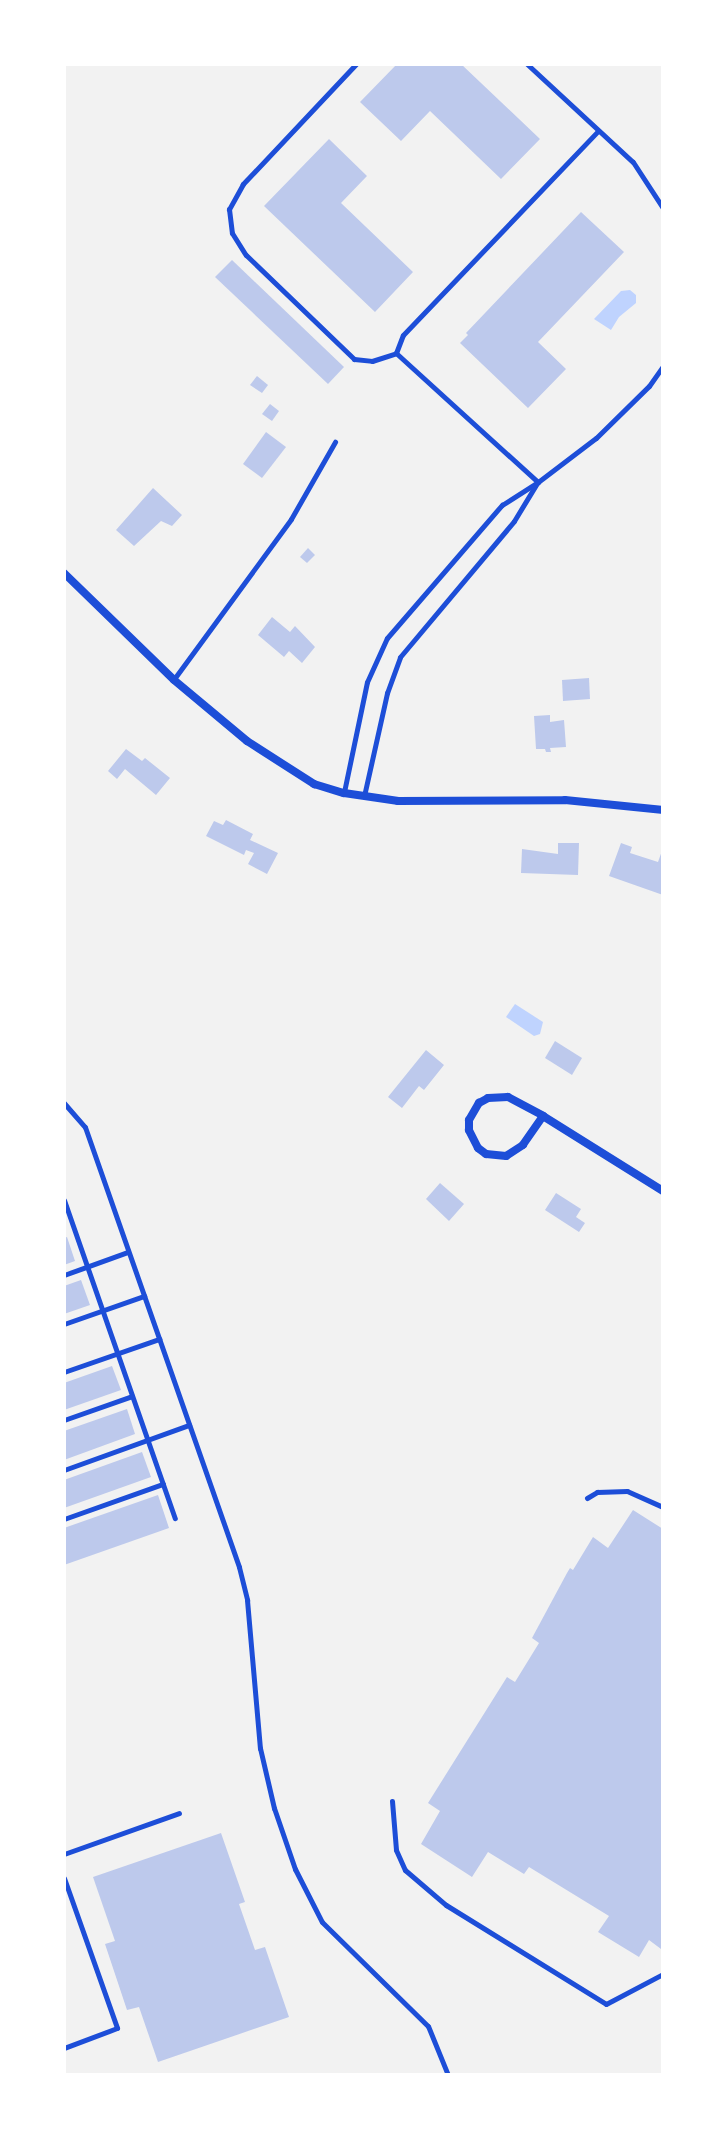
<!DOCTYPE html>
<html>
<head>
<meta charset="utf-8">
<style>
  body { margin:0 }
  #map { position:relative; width:727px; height:2139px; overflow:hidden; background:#f2f2f2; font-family:"Golos Text",sans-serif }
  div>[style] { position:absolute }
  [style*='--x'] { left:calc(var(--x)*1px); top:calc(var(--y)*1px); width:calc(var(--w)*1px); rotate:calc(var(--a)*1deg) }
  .water>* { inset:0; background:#bfd3fe }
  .building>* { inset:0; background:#bdc9ec }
  .service>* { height:5px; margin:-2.5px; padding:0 2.5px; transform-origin:2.5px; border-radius:2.5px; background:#1d4ed8 }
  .minor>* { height:8px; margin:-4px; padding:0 4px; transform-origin:4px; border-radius:4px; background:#1d4ed8 }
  span { translate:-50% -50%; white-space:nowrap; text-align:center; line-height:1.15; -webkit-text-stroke:8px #fff; paint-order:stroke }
  .frame { position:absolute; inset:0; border:66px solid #fff; pointer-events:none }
</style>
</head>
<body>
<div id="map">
  <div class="water">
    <div style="clip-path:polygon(630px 290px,636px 295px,636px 303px,619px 317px,611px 330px,594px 319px,621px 291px)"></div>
    <div style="clip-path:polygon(515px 1004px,543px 1022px,540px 1034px,534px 1036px,506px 1017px)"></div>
  </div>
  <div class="building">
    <div style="clip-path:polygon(397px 64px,461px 64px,540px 139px,501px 179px,430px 111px,401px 141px,360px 102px)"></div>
    <div style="clip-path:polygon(329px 139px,367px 176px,341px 203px,413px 272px,375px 312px,264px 206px)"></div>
    <div style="clip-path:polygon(581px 212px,624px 252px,538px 342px,566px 369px,528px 408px,460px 343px,468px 335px,466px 333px)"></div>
    <div style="clip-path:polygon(232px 260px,344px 367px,328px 384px,215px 277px)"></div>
    <div style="clip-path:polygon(257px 376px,268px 385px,262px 393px,250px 385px)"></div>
    <div style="clip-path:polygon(270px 404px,279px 411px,272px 421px,262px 414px)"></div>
    <div style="clip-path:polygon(266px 432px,286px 447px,262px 478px,243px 464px)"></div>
    <div style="clip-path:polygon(153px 488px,182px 515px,172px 526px,161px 521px,134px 546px,116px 530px)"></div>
    <div style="clip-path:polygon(308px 548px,315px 555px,307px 563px,300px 557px)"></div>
    <div style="clip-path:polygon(272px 617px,290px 632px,295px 626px,315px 647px,302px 663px,289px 651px,284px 657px,258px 635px)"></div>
    <div style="clip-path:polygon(589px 678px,590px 699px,563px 701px,562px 680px)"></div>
    <div style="clip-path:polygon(550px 715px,550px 722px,564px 720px,566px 747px,550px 748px,551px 752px,546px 752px,545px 749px,536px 749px,534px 716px)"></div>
    <div style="clip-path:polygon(126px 749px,142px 761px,145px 758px,170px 778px,156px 795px,125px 769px,117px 779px,108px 771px)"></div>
    <div style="clip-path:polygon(226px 820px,253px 834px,250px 840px,278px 853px,267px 874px,248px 864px,254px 853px,246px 850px,244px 855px,206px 836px,214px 821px,223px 825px)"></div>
    <div style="clip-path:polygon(558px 843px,579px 843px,578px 875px,521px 873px,522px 849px,558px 854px)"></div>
    <div style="clip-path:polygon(621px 843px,632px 847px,630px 853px,658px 862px,663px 848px,663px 895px,609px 876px)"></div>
    <div style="clip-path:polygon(555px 1041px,582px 1058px,572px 1075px,545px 1058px)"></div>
    <div style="clip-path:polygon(426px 1050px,444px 1065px,424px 1090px,419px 1086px,402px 1108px,388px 1097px)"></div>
    <div style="clip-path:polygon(440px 1183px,464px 1204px,449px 1221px,426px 1199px)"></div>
    <div style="clip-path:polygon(556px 1193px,581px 1209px,576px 1217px,585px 1223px,579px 1232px,545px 1210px)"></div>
    <div style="clip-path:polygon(67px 1237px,75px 1261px,64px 1265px,64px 1238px)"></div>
    <div style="clip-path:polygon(81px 1280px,90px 1305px,64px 1314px,64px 1286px)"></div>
    <div style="clip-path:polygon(112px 1366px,121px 1390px,64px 1410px,64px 1383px)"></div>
    <div style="clip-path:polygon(127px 1409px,135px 1434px,64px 1460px,64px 1431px)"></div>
    <div style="clip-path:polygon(142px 1452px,151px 1477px,64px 1508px,64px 1480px)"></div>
    <div style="clip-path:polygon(158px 1495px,169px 1528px,64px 1565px,64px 1528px)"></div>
    <div style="clip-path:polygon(633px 1510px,663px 1529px,663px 1946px,661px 1949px,649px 1940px,639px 1957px,598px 1932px,609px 1916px,529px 1867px,524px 1874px,488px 1852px,472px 1877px,421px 1844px,440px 1811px,428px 1803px,507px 1677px,515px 1682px,539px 1643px,532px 1638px,567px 1573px,570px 1568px,573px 1570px,593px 1537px,608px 1548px)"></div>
    <div style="clip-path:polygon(221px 1833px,245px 1902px,239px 1904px,255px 1950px,265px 1947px,289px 2017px,158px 2062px,139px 2007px,127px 2010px,105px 1944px,115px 1941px,93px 1877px)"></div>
  </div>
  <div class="service">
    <div style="--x:356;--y:64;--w:165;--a:133.3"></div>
    <div style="--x:243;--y:184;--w:29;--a:119"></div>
    <div style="--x:229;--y:209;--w:24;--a:83"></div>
    <div style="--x:232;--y:233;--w:26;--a:58"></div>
    <div style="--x:246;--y:255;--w:150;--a:43.9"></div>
    <div style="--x:354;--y:359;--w:18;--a:6"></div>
    <div style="--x:372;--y:361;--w:25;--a:-18"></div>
    <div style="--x:396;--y:353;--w:192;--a:42.3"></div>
    <div style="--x:538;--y:482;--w:73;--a:-37.2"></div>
    <div style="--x:596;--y:438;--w:74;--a:-44.5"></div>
    <div style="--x:649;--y:386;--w:24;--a:-55"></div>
    <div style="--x:527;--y:64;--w:144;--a:42.8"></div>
    <div style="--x:633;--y:162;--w:55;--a:56.9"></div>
    <div style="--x:396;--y:353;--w:19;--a:-69"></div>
    <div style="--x:403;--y:335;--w:282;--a:-46.3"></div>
    <div style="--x:174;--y:679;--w:198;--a:-53.8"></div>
    <div style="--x:291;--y:519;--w:89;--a:-60.3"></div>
    <div style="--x:344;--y:792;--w:112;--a:-78.2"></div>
    <div style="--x:367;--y:682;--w:48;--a:-65.6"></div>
    <div style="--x:387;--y:638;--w:176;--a:-49.2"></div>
    <div style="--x:502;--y:505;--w:43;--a:-32.6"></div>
    <div style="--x:364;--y:796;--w:106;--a:-77.4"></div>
    <div style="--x:387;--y:693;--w:38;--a:-70"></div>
    <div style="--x:400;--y:657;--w:177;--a:-50"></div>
    <div style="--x:514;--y:521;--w:44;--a:-58.8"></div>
    <div style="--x:64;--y:1103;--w:32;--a:49"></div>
    <div style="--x:85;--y:1127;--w:466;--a:70.7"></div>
    <div style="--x:239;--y:1567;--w:34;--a:76"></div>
    <div style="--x:247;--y:1600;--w:149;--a:85"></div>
    <div style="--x:260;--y:1748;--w:62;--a:76.9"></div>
    <div style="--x:274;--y:1808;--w:65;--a:71"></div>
    <div style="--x:295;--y:1869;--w:59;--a:63"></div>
    <div style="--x:322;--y:1922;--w:148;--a:44.5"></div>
    <div style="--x:428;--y:2026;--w:53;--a:67.8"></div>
    <div style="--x:64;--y:1200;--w:337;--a:70.8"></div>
    <div style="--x:64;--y:1275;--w:68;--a:-19.8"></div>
    <div style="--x:64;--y:1324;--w:85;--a:-19.3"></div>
    <div style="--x:64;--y:1372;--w:101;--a:-19.2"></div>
    <div style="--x:64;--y:1420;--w:72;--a:-19.4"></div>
    <div style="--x:64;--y:1470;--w:133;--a:-19.8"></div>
    <div style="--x:587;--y:1498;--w:12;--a:-31"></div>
    <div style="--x:597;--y:1492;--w:30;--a:-2"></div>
    <div style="--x:627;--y:1491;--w:39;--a:24"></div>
    <div style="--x:64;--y:1519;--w:105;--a:-19.5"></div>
    <div style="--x:392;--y:1801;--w:49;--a:85.3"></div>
    <div style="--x:396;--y:1850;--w:22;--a:66"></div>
    <div style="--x:405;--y:1870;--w:54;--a:40.5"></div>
    <div style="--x:446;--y:1905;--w:188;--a:31.7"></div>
    <div style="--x:606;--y:2004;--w:64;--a:-27.8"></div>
    <div style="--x:64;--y:1854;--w:122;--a:-19.6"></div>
    <div style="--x:64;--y:1878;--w:159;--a:70.5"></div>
    <div style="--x:117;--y:2028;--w:57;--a:159.3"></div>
  </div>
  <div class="minor">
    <div style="--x:64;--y:573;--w:153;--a:44.2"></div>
    <div style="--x:174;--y:680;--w:95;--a:39.9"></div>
    <div style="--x:247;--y:741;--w:80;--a:32.7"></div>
    <div style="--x:314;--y:784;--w:31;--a:17"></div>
    <div style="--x:344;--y:793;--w:55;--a:8.4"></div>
    <div style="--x:398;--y:801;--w:167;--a:-0.3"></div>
    <div style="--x:565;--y:800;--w:99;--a:5.8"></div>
    <div style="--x:543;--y:1116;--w:35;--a:125"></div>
    <div style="--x:523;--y:1145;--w:20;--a:147"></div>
    <div style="--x:506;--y:1156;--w:20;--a:-174"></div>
    <div style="--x:486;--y:1154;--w:10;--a:-143"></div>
    <div style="--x:478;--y:1148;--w:20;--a:-117"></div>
    <div style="--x:469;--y:1130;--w:10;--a:-90"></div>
    <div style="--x:469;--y:1120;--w:20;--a:-60"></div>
    <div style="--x:479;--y:1103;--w:10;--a:-29"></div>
    <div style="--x:488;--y:1098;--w:20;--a:-3"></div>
    <div style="--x:508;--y:1097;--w:40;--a:28"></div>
    <div style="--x:543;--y:1116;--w:142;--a:32"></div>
  </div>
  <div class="frame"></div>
</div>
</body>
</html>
